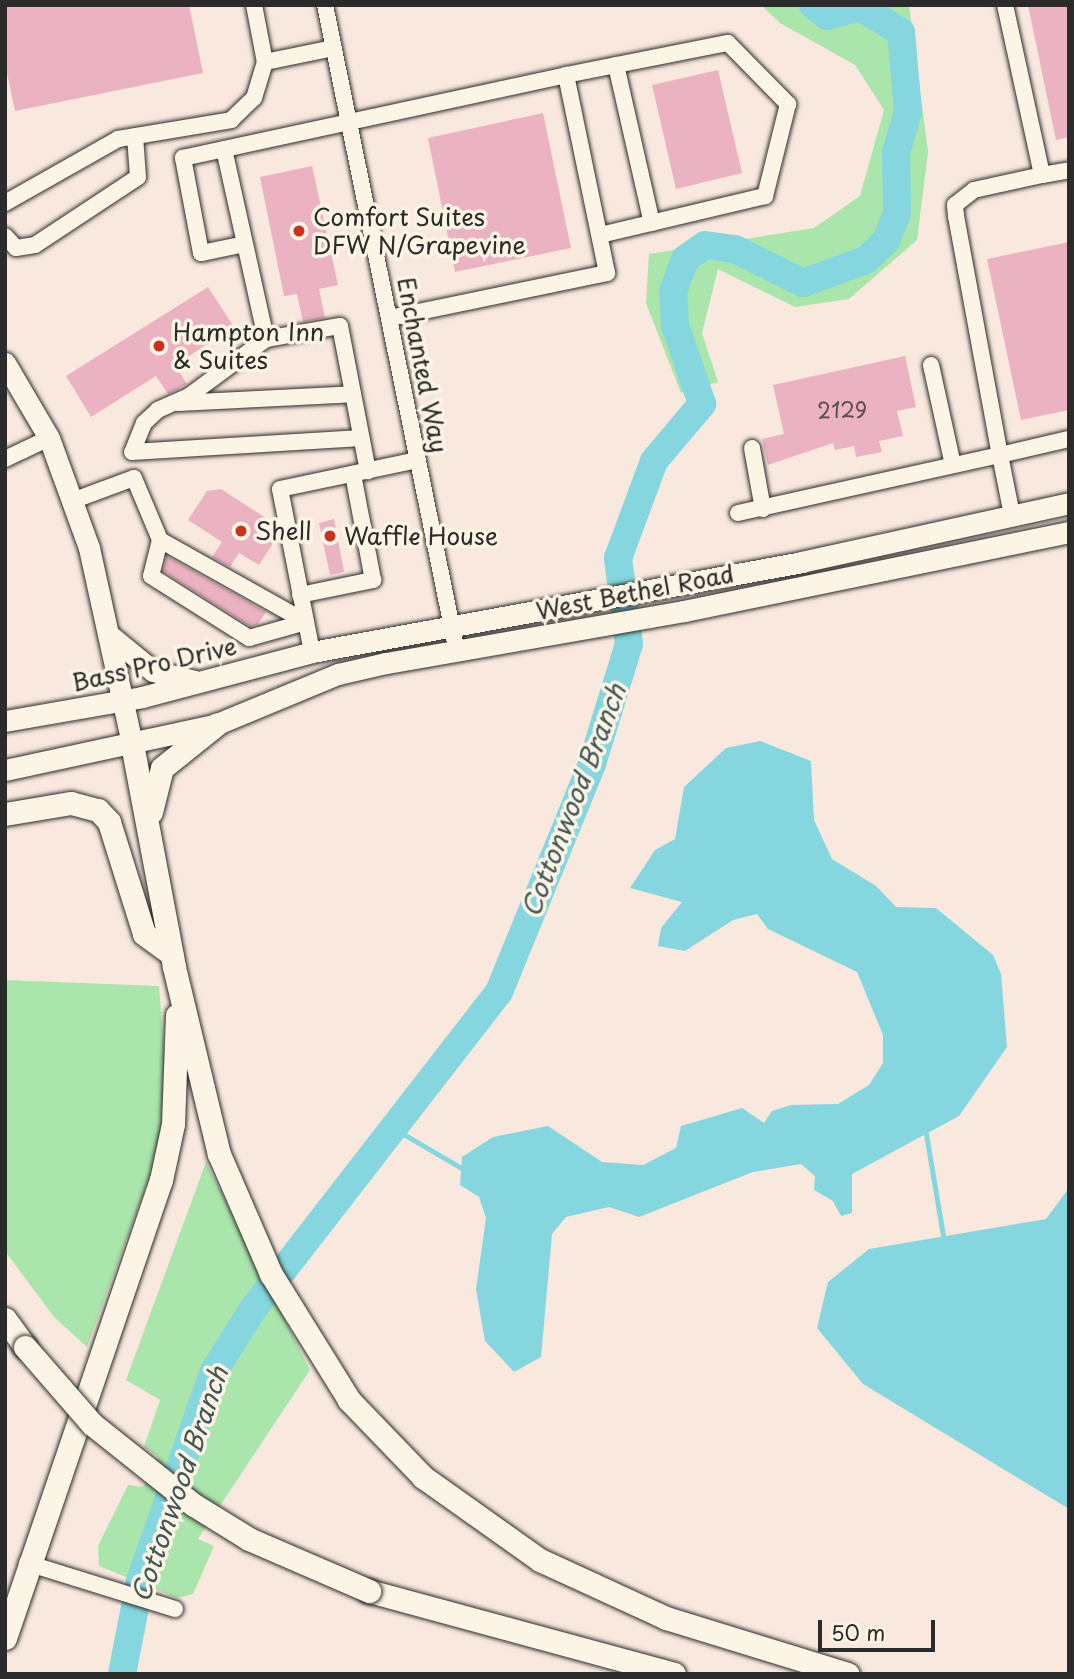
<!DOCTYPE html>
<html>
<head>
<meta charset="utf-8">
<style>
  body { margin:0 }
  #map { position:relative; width:1074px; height:1679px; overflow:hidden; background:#f9e8de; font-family:"Playpen Sans",sans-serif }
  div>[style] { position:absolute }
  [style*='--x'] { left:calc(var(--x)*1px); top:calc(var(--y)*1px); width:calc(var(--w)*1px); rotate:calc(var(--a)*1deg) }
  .green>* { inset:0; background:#aae5ab }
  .water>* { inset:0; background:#85d6de }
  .stream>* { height:4.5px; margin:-2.25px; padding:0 2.25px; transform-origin:2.25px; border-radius:2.25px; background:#85d6de }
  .river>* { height:28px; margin:-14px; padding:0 14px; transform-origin:14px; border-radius:14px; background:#85d6de }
  .building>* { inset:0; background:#ebb2c2 }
  .roads { filter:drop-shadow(0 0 2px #2b2b2b) drop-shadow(0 0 2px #2b2b2b) }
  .minor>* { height:16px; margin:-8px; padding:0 8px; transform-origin:8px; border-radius:8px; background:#fcf5e5 }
  .major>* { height:21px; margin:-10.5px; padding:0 10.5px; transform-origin:10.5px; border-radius:10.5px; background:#fcf5e5 }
  .highway>* { height:23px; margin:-11.5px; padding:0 11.5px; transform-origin:11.5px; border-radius:11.5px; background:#fcf5e5 }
  .bridges { filter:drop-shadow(0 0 2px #2b2b2b) drop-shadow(0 0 2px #2b2b2b) }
  .highway-bridge>* { height:23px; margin:-11.5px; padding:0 11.5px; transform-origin:11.5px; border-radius:11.5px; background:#fcf5e5 }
  .dots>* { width:19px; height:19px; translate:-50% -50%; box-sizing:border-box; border:4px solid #fcf5e5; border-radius:50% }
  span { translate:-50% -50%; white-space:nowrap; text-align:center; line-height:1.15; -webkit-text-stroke:7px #fcf5e5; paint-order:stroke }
  .number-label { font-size:21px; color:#5b4d51 }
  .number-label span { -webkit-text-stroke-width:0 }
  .poi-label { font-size:24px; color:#2b2b2b }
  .left { translate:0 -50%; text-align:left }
  .street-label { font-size:24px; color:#2b2b2b }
  .water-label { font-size:26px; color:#425658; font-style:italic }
  .frame { position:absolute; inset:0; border:7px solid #2b2b2b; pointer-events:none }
  .scale { position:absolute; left:818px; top:1620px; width:117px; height:32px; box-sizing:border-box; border:4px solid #2b2b2b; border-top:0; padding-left:9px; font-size:21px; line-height:24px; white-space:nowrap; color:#2b2b2b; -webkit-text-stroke:5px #fcf5e5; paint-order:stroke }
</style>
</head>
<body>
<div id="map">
  <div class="green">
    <div style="clip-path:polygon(761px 5px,909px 5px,928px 152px,917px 240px,849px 299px,795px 307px,718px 269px,702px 333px,718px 382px,681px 393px,646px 303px,649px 254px,814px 228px,860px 196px,884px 110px,855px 65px,780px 23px)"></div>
    <div style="clip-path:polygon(5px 980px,159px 986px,168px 1098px,158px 1153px,87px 1347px,54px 1317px,5px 1251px)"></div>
    <div style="clip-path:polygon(206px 1162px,310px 1370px,198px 1539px,214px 1546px,193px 1594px,177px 1598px,99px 1566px,98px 1546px,128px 1485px,143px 1487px,158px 1457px,144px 1447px,160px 1400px,126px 1380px)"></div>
  </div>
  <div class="water">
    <div style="clip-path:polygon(760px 741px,811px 761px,814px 820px,832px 859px,876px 886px,896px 907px,936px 908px,993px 955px,1001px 974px,1007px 1047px,959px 1116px,852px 1174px,852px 1213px,841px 1216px,833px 1201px,814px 1190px,815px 1176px,801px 1164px,753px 1172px,639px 1217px,609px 1207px,566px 1217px,552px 1234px,541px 1357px,514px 1372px,485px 1341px,476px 1289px,486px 1218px,479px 1197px,460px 1185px,462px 1157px,493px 1137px,548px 1126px,602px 1162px,643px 1165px,676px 1148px,681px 1126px,742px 1108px,764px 1123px,772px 1111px,791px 1105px,838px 1104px,869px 1085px,883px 1063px,883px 1035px,857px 972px,768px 929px,757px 914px,733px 920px,685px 951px,658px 946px,661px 928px,682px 902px,630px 888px,655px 850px,675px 839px,684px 787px,726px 748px)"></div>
    <div style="clip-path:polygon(1069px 1188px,1069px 1509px,863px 1384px,817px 1328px,828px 1282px,869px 1249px,1046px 1219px)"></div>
  </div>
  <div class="stream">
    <div style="--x:395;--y:1129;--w:83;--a:30.3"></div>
    <div style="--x:926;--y:1131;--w:109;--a:80.5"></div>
  </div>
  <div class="river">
    <div style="--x:122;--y:1674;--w:95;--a:-79"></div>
    <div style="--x:140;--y:1581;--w:223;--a:-70.6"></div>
    <div style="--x:214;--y:1371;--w:73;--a:-57.8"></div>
    <div style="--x:253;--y:1309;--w:401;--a:-52.2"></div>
    <div style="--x:499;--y:992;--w:246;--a:-67.8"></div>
    <div style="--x:592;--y:764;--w:126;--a:-72.9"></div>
    <div style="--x:629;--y:644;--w:87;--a:-97.3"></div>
    <div style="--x:618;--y:558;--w:103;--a:-69.6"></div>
    <div style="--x:654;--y:461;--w:75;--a:-49.9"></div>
    <div style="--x:702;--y:404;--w:83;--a:-108.9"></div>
    <div style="--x:675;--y:325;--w:34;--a:-93"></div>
    <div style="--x:673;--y:291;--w:34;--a:-69"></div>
    <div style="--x:685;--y:259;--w:24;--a:-35"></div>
    <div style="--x:705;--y:245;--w:30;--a:8"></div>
    <div style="--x:735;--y:249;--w:76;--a:26.6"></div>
    <div style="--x:803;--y:283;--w:67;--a:-20.1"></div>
    <div style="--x:866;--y:260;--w:28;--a:-44"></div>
    <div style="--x:886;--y:241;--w:30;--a:-69"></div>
    <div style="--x:897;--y:213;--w:61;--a:-90.9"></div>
    <div style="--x:896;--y:152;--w:42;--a:-73.3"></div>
    <div style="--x:908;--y:112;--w:80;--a:-95"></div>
    <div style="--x:901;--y:32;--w:48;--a:-148.6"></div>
    <div style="--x:860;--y:7;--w:34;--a:165"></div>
    <div style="--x:827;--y:16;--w:18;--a:-142"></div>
  </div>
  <div class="building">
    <div style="clip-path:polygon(5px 5px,189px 5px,203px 73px,15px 111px,5px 64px)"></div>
    <div style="clip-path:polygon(1028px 5px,1069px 5px,1069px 137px,1056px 140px)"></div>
    <div style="clip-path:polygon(718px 70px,742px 173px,676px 189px,652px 85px)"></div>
    <div style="clip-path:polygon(543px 113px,571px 248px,455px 272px,428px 138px)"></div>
    <div style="clip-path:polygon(312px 166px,338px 285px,319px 289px,325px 318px,303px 322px,297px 294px,284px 296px,260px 177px)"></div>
    <div style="clip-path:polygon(1069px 242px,1069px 410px,1021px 420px,987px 259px)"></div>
    <div style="clip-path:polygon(208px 287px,234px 327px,175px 365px,187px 384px,168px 394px,156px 376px,91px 417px,66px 376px)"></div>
    <div style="clip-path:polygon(905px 356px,916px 407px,897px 411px,903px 436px,879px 441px,882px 452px,856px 457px,854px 446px,835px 450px,833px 443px,768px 465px,762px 439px,784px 434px,773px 385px)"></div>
    <div style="clip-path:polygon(221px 489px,275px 524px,277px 537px,259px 565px,239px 553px,230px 567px,212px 557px,222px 542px,188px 520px,207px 491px)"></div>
    <div style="clip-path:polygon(334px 519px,344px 572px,330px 575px,319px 523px)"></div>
    <div style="clip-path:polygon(167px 556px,266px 612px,258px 624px,251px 627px,163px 571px)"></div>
  </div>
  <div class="roads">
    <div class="minor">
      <div style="--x:254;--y:5;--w:58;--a:79.1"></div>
      <div style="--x:325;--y:5;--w:660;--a:78.47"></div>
      <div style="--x:1005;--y:5;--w:174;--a:77.7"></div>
      <div style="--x:1042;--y:175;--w:70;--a:167.6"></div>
      <div style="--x:974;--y:190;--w:24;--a:142"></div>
      <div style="--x:955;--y:205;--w:11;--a:85"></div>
      <div style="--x:956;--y:216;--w:243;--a:79.6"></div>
      <div style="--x:1000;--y:455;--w:71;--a:-13.1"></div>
      <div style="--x:616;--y:65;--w:162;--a:77.2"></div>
      <div style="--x:566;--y:75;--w:165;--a:-11.2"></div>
      <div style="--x:728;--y:43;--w:86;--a:45.5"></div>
      <div style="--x:788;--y:104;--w:95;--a:104"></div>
      <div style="--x:765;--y:196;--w:170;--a:166.7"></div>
      <div style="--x:224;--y:149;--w:195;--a:77.5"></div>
      <div style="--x:266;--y:339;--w:75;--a:-10"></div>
      <div style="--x:340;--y:326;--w:148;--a:79.1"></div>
      <div style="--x:1042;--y:175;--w:27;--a:-10"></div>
      <div style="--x:5;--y:203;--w:130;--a:-29.5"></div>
      <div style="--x:118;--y:139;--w:115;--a:-9.5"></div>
      <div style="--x:231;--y:120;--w:32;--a:-44"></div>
      <div style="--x:254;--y:98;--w:38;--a:-73"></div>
      <div style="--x:265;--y:62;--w:70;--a:-11.5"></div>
      <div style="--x:5;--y:236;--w:16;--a:47"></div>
      <div style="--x:16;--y:248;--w:19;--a:-9"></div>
      <div style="--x:35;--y:245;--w:123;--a:-33.4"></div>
      <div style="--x:138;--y:177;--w:41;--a:-94.2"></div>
      <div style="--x:245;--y:244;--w:45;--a:168.4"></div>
      <div style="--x:201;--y:253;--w:97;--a:-100.7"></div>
      <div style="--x:183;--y:158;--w:392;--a:-12.2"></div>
      <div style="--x:566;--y:75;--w:202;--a:78.3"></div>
      <div style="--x:607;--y:273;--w:222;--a:168.3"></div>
      <div style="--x:266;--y:339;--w:96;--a:143.5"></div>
      <div style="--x:189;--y:396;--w:34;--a:156"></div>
      <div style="--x:158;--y:410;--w:19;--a:137"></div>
      <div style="--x:144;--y:423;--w:31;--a:112"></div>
      <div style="--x:132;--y:452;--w:230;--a:-3.5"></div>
      <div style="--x:931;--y:365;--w:102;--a:77.6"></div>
      <div style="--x:178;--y:403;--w:175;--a:-2.9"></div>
      <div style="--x:752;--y:448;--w:62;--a:79.8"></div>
      <div style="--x:5;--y:459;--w:49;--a:-25.5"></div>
      <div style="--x:72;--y:501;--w:66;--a:-20.4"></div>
      <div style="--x:134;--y:478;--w:67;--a:67.2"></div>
      <div style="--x:160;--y:540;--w:37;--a:104"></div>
      <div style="--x:151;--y:576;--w:116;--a:32.3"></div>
      <div style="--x:249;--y:638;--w:59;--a:-15.7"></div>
      <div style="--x:738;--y:513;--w:268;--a:-12.5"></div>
      <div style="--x:1000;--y:455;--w:61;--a:78.7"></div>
      <div style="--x:160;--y:540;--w:167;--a:29.3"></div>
      <div style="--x:300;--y:595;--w:75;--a:-11.6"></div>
      <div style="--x:373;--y:580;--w:108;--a:-100.7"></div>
      <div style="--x:312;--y:652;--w:166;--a:-101.1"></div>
      <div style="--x:280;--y:489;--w:141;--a:-11.9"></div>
      <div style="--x:27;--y:1563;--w:155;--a:17.3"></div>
    </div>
    <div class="major">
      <div style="--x:5;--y:363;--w:87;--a:59.6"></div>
      <div style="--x:49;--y:438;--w:117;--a:70"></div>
      <div style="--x:89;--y:548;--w:201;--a:77.6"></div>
      <div style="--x:108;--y:634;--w:58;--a:39.4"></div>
      <div style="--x:153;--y:671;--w:43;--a:13.4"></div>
      <div style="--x:5;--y:721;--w:139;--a:-9.9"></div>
      <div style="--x:142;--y:697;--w:176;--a:-14.8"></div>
      <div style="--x:312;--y:652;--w:497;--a:-10.4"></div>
      <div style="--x:801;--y:562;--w:274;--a:-12.4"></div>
      <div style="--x:5;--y:770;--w:217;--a:-12.2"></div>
      <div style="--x:217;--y:724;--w:131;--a:-22.5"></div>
      <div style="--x:338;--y:674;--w:49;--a:-12.9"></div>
      <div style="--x:386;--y:663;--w:303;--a:-9.9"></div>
      <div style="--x:684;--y:611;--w:393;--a:-11.6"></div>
    </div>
    <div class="highway">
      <div style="--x:132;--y:744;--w:227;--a:79.3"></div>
      <div style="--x:174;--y:967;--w:192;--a:76.5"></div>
      <div style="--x:219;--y:1154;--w:131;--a:66.6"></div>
      <div style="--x:271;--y:1274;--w:148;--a:58.2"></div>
      <div style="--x:349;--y:1400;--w:107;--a:46.1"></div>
      <div style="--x:423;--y:1477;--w:143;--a:35.4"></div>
      <div style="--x:540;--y:1560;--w:139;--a:24.7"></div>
      <div style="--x:666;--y:1618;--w:190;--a:17.1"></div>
      <div style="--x:151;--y:812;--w:45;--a:-76"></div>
      <div style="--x:162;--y:768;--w:70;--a:-38.7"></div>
      <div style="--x:5;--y:814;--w:67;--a:-9.5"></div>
      <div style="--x:71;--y:803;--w:28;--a:15"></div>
      <div style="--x:98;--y:810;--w:16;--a:47"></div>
      <div style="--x:109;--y:822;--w:117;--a:72.6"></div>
      <div style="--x:144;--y:934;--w:34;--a:36"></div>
      <div style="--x:5;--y:1319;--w:34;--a:54"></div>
      <div style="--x:369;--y:1591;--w:316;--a:15.2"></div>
      <div style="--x:5;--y:1638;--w:484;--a:-71.2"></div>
      <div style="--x:161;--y:1180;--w:57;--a:-77.9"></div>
      <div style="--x:173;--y:1124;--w:109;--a:-87.9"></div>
    </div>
  </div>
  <div class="bridges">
    <div class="highway-bridge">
      <div style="--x:25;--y:1347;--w:102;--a:49"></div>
      <div style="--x:92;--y:1424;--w:130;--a:38.5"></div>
      <div style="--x:194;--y:1505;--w:65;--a:31.7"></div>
      <div style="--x:249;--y:1539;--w:131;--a:23.4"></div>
    </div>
  </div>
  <div class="dots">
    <div style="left:299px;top:231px;background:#c8321e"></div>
    <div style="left:159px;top:346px;background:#c8321e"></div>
    <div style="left:241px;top:531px;background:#c8321e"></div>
    <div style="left:330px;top:536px;background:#c8321e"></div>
  </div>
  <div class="number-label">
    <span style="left:842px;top:409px">2129</span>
  </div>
  <div class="poi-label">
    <span class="left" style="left:313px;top:231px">Comfort Suites<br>DFW N/Grapevine</span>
    <span class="left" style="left:173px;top:346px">Hampton Inn<br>&amp; Suites</span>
    <span class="left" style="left:255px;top:531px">Shell</span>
    <span class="left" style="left:344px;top:536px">Waffle House</span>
  </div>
  <div class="street-label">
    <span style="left:423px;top:365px;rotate:79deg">Enchanted Way</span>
    <span style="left:635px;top:592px;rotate:-11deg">West Bethel Road</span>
    <span style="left:154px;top:664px;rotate:-13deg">Bass Pro Drive</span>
  </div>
  <div class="water-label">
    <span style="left:573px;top:800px;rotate:-69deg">Cottonwood Branch</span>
    <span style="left:179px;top:1484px;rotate:-71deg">Cottonwood Branch</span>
  </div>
  <div class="frame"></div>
  <div class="scale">50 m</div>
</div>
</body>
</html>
